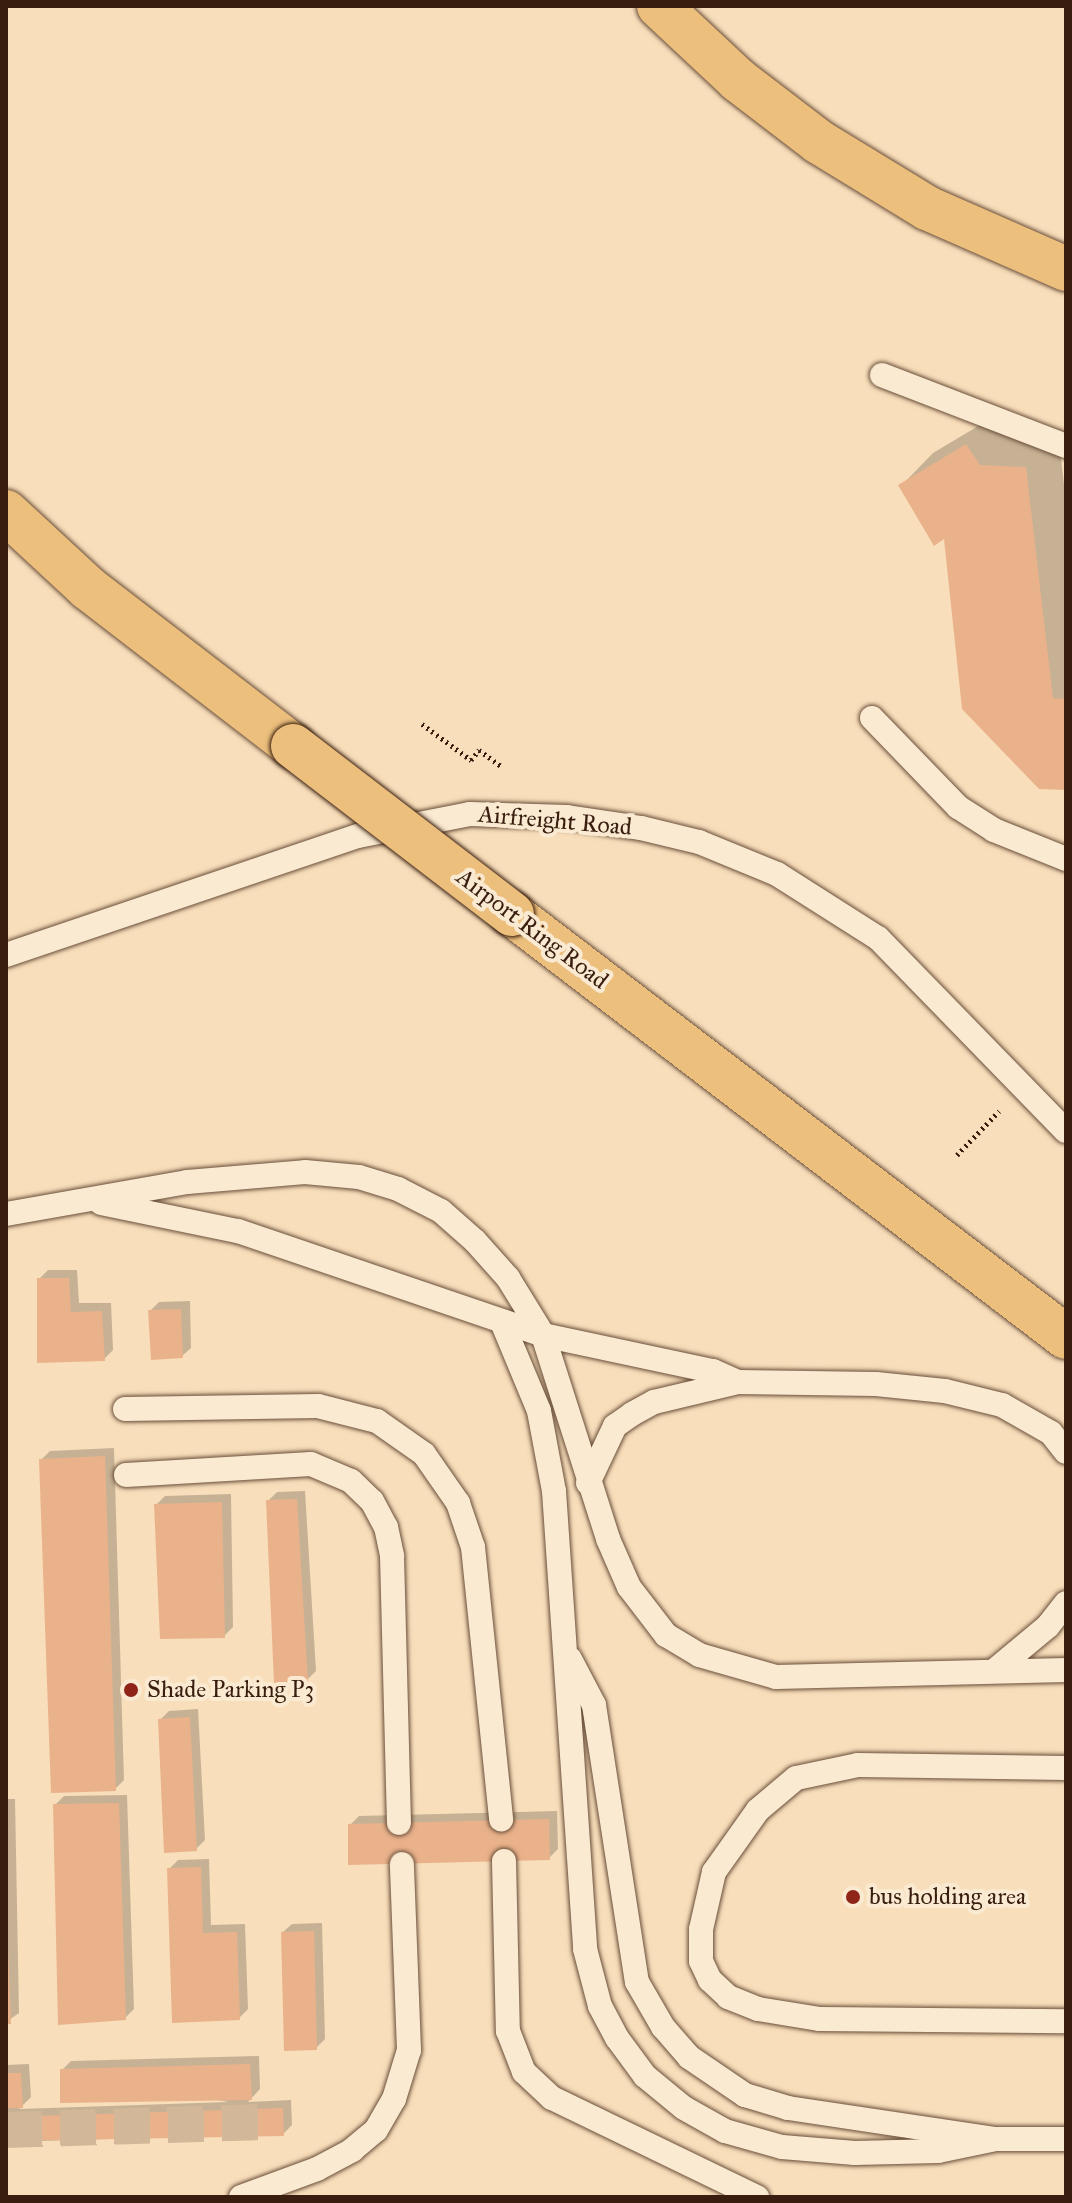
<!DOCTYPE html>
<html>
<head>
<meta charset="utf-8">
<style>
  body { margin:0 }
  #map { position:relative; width:1072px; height:2203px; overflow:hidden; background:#f8deba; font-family:"IM FELL Great Primer",serif }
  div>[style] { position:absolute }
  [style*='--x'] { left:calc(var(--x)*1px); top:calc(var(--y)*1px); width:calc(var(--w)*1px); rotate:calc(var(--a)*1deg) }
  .shadow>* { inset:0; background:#0003 }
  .building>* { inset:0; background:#eab28b }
  .pedestrian-tunnel>* { height:36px; margin-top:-18px; transform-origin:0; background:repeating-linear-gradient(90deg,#d2b898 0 36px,transparent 0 54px) }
  .path>* { height:5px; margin-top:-2.5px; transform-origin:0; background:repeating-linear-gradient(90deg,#391e0f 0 2px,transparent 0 6px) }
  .roads { filter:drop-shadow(0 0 2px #694e3a) drop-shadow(0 0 2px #694e3a) }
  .service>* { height:24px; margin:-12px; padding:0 12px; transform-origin:12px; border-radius:12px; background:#faead2 }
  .primary>* { height:44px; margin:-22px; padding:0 22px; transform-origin:22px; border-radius:22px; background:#ecbf7d }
  .bridges { filter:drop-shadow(0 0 2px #391e0f) drop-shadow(0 0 2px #391e0f) }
  .primary-bridge>* { height:44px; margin:-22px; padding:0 22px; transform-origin:22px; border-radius:22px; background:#ecbf7d }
  .dots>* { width:22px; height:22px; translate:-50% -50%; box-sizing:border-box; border:4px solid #faead2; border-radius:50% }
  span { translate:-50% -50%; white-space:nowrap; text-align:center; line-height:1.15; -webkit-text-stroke:8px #faead2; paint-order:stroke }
  .street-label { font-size:24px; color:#391e0f }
  .poi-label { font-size:24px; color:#391e0f }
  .left { translate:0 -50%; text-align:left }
  .frame { position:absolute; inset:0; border:8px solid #391e0f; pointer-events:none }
</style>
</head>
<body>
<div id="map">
  <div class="shadow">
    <div style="clip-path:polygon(1000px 413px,1058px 434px,1066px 501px,1066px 788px,946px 536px,901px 486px,933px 453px)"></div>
    <div style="clip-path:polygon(48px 1270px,77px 1270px,79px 1303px,111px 1303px,113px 1350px,104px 1359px,39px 1279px)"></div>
    <div style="clip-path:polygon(190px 1301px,191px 1348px,182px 1356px,150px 1311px,159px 1302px)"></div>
    <div style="clip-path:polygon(114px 1448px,124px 1780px,115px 1789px,41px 1460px,50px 1451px)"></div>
    <div style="clip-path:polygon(305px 1491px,316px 1671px,307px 1680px,268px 1501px,277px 1492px)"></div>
    <div style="clip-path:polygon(231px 1494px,233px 1627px,224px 1636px,156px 1505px,165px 1496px)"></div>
    <div style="clip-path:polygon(198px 1709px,205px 1840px,196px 1849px,160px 1720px,169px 1711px)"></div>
    <div style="clip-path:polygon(127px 1795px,134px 2009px,125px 2018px,55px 1805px,64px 1796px)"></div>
    <div style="clip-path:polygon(6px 1799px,15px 1799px,19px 2013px,6px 2022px)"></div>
    <div style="clip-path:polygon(557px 1811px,558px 1849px,549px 1858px,350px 1825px,359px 1816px)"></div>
    <div style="clip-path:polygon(209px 1859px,211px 1925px,245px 1924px,248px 2009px,239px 2018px,169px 1869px,178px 1860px)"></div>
    <div style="clip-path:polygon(322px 1923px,325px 2039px,316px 2048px,283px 1932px,292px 1924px)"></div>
    <div style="clip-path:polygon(259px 2056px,260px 2089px,248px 2102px,291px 2100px,292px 2125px,283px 2134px,6px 2142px,6px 2065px,29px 2064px,31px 2097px,19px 2109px,228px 2102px,62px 2070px,71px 2061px)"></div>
  </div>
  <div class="building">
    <div style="clip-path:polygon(966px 444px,980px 465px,1026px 467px,1053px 698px,1066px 699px,1066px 790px,1039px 789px,962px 709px,944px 539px,934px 546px,898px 485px)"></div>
    <div style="clip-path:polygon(37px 1278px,69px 1278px,71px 1312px,102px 1311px,105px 1361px,37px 1363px)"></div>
    <div style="clip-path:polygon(181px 1309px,183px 1358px,151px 1360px,148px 1310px)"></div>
    <div style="clip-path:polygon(105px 1456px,116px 1791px,51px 1793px,39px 1459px)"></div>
    <div style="clip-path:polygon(297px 1499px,308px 1682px,274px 1683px,266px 1500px)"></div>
    <div style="clip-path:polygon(222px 1502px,225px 1638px,160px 1639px,154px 1504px)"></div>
    <div style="clip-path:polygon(190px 1717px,197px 1851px,164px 1853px,158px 1719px)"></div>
    <div style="clip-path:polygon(119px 1803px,126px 2020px,58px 2025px,53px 1804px)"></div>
    <div style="clip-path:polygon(549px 1819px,550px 1860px,348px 1865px,348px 1824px)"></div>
    <div style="clip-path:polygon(201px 1867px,203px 1933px,237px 1932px,240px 2020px,172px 2023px,167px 1868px)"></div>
    <div style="clip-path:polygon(6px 1896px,11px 2024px,6px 2024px)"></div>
    <div style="clip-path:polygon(314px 1931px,317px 2050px,284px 2051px,281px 1932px)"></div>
    <div style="clip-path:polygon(250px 2064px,252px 2100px,60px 2103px,60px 2069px)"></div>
    <div style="clip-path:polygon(6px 2073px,21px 2073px,23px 2108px,6px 2108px)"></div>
    <div style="clip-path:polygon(283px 2108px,284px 2136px,6px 2141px,6px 2117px)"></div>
  </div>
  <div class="pedestrian-tunnel">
    <div style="--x:6;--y:2130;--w:259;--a:-1.8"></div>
  </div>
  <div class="path">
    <div style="--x:422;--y:724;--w:61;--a:36.3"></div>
    <div style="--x:471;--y:760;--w:13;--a:-51"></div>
    <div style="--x:479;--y:750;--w:27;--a:36"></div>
    <div style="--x:957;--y:1155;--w:61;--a:-46.3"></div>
  </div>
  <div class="roads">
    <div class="service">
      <div style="--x:882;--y:375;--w:197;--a:21.1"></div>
      <div style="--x:872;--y:718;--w:124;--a:46"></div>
      <div style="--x:958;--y:807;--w:43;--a:32.6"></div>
      <div style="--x:994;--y:830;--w:78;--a:21.9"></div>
      <div style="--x:6;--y:955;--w:372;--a:-18.7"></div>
      <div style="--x:358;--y:836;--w:114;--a:-11.1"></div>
      <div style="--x:470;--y:814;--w:97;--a:1.8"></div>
      <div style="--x:567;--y:817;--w:75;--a:8.5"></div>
      <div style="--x:641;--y:828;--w:60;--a:13.6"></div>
      <div style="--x:699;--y:842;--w:84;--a:22.3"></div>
      <div style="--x:777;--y:874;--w:120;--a:32.4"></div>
      <div style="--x:878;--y:938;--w:269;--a:45.8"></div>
      <div style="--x:101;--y:1203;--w:140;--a:11.6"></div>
      <div style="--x:238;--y:1231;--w:322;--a:18.8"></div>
      <div style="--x:543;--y:1335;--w:174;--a:12"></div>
      <div style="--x:713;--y:1371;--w:27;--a:24"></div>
      <div style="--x:738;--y:1382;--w:138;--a:0.8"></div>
      <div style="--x:876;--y:1384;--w:69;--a:5.8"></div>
      <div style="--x:945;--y:1391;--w:59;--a:13.8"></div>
      <div style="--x:1002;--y:1405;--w:56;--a:29.7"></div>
      <div style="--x:1051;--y:1433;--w:24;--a:52"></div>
      <div style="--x:6;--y:1214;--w:184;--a:-10"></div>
      <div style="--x:187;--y:1182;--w:118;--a:-4.8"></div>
      <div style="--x:305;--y:1172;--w:54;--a:5.3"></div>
      <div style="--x:359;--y:1177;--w:41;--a:17.1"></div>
      <div style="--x:398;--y:1189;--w:48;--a:27.1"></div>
      <div style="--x:441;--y:1211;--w:45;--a:41.4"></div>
      <div style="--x:475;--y:1241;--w:50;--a:48.3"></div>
      <div style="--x:508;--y:1278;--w:67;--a:58.4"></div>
      <div style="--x:543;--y:1335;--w:214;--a:72.3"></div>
      <div style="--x:608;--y:1539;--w:52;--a:66.4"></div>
      <div style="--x:629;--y:1587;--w:61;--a:52.4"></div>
      <div style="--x:666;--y:1635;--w:39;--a:31"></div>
      <div style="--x:699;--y:1655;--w:80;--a:15.9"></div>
      <div style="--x:776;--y:1677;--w:290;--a:-1.4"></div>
      <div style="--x:502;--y:1322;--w:96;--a:67.4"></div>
      <div style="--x:539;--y:1411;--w:81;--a:79.4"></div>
      <div style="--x:554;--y:1491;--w:459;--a:86.1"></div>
      <div style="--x:585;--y:1949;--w:59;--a:75.3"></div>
      <div style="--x:600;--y:2006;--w:36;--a:62"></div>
      <div style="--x:617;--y:2038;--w:47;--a:53.6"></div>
      <div style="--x:645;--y:2076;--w:50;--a:39.4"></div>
      <div style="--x:684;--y:2108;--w:47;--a:29.3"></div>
      <div style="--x:725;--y:2131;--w:59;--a:15.7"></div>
      <div style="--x:782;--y:2147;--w:73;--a:4.7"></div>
      <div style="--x:855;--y:2153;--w:83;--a:-1.4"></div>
      <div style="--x:938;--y:2151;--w:59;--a:-11.7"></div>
      <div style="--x:125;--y:1409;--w:193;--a:-0.9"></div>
      <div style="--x:318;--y:1406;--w:61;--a:14.3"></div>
      <div style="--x:377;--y:1421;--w:57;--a:35.1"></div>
      <div style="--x:424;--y:1454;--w:60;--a:55.2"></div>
      <div style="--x:458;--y:1503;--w:46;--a:71.2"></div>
      <div style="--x:473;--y:1547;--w:274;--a:84.1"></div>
      <div style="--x:126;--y:1475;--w:185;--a:-3.4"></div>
      <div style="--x:311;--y:1464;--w:43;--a:23"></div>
      <div style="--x:351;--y:1481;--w:29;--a:44"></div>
      <div style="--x:372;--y:1501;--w:30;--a:62"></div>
      <div style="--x:386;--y:1527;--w:30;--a:78"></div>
      <div style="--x:392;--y:1556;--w:267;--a:88.5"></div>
      <div style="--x:588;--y:1483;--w:63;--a:-64.7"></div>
      <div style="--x:615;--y:1426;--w:21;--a:-35"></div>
      <div style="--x:632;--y:1414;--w:25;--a:-29"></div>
      <div style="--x:654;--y:1402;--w:86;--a:-13.4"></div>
      <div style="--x:570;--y:1659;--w:52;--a:62.4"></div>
      <div style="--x:594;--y:1705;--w:280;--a:81.2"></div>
      <div style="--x:637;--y:1982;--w:52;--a:60"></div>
      <div style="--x:663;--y:2027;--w:40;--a:49"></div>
      <div style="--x:689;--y:2057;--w:68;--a:34.2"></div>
      <div style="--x:745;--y:2095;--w:45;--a:16.8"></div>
      <div style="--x:788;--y:2108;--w:210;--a:8.5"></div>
      <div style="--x:996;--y:2139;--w:70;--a:0"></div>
      <div style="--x:994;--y:1671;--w:70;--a:-39.8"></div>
      <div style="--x:1048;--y:1626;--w:29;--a:-52"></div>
      <div style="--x:1066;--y:1768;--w:208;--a:-179.2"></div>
      <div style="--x:858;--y:1765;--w:63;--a:168.2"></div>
      <div style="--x:796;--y:1778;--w:50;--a:139.9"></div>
      <div style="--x:758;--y:1810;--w:76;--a:125.4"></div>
      <div style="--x:714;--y:1872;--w:58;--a:102.8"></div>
      <div style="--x:701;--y:1929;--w:32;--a:90"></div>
      <div style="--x:701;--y:1961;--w:21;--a:65"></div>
      <div style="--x:710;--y:1980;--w:25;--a:43"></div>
      <div style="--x:728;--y:1997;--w:32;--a:22"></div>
      <div style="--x:758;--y:2009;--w:63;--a:9.2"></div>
      <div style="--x:820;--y:2019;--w:246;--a:0.5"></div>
      <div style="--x:504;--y:1861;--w:170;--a:88.7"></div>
      <div style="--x:508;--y:2031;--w:44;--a:68.7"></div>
      <div style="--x:524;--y:2072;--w:38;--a:43"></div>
      <div style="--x:552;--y:2098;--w:228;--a:25.8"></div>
      <div style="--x:241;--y:2197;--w:81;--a:-20.2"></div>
      <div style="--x:317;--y:2169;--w:40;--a:-28"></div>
      <div style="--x:352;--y:2150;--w:31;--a:-40"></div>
      <div style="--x:376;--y:2130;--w:36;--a:-60"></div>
      <div style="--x:394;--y:2099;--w:51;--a:-73"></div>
      <div style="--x:409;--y:2050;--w:186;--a:-92.2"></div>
    </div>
    <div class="primary">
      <div style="--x:659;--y:6;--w:108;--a:43.1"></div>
      <div style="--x:738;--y:80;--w:102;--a:37.4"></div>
      <div style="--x:819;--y:142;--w:127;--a:31.4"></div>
      <div style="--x:927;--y:208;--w:152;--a:23.7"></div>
      <div style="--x:6;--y:512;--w:112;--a:42.8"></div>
      <div style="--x:88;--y:588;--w:259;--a:37.6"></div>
      <div style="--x:512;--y:914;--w:697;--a:37.36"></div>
    </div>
  </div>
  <div class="bridges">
    <div class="primary-bridge">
      <div style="--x:293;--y:746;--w:276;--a:37.5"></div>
    </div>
  </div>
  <div class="dots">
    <div style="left:131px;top:1690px;background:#8f2418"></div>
    <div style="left:853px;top:1897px;background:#8f2418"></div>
  </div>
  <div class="street-label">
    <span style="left:555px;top:821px;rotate:5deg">Airfreight Road</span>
    <span style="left:532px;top:929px;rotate:37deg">Airport Ring Road</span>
  </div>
  <div class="poi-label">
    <span class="left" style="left:147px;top:1690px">Shade Parking P3</span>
    <span class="left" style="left:869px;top:1897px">bus holding area</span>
  </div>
  <div class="frame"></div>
</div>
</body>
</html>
